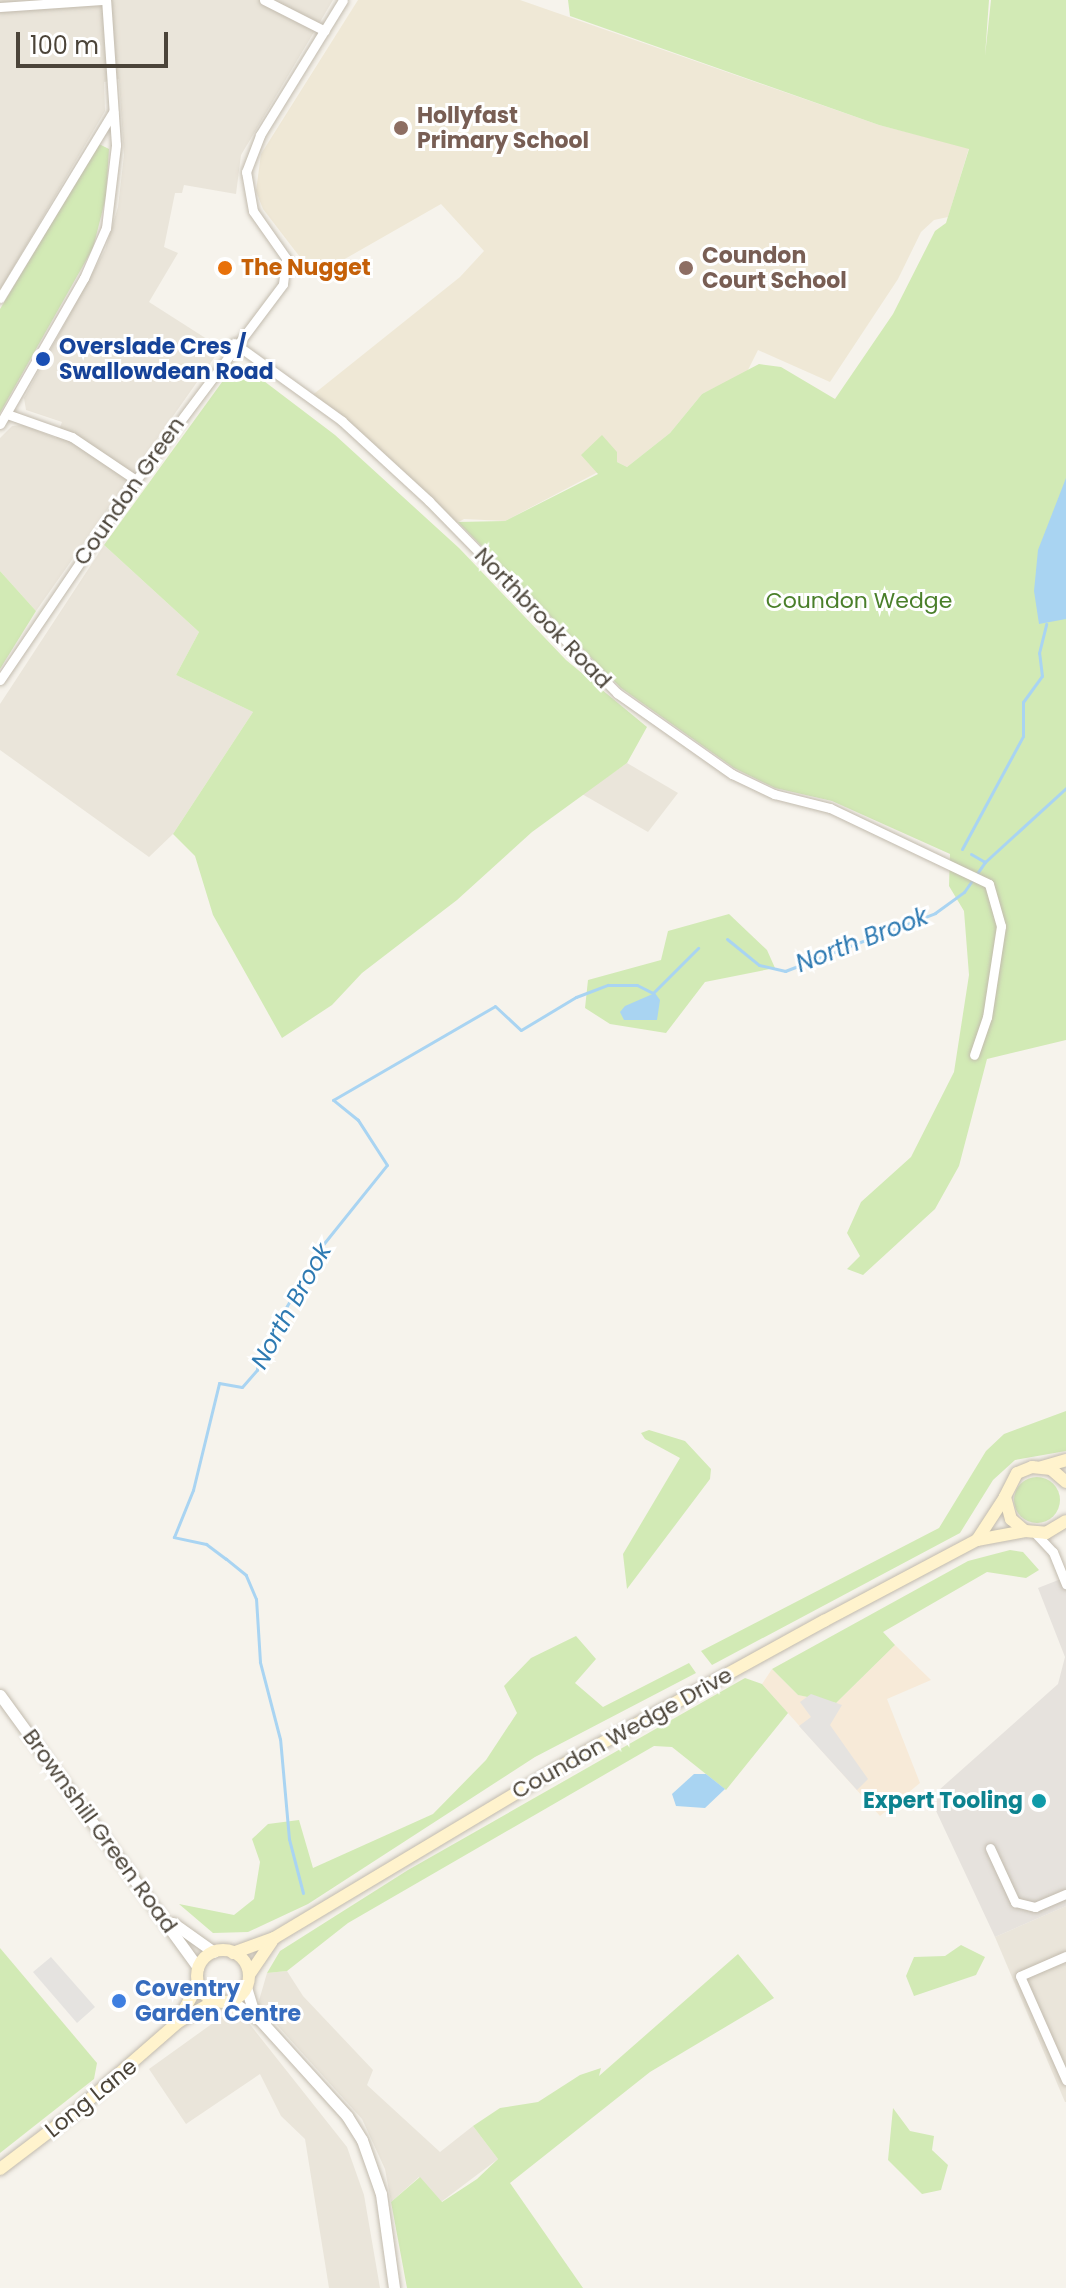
<!DOCTYPE html>
<html>
<head>
<meta charset="utf-8">
<style>
  body { margin:0 }
  #map { position:relative; width:1066px; height:2288px; overflow:hidden; background:#f6f3ec; font-family:Poppins,sans-serif }
  div>[style] { position:absolute }
  [style*='--x'] { left:calc(var(--x)*1px); top:calc(var(--y)*1px); width:calc(var(--w)*1px); rotate:calc(var(--a)*1deg) }
  .residential>* { inset:0; background:#eae5da }
  .commercial>* { inset:0; background:#f7ead8 }
  .industrial>* { inset:0; background:#e6e2dd }
  .education>* { inset:0; background:#efe8d6 }
  .green>* { inset:0; background:#d2eab5 }
  .round { border-radius:50% }
  .parking>* { inset:0; background:#e5e3e0 }
  .water>* { inset:0; background:#a9d4f2 }
  .stream>* { height:3px; margin:-1.5px; padding:0 1.5px; transform-origin:1.5px; border-radius:1.5px; background:#a9d4f2 }
  .roads { filter:drop-shadow(0 0 2px #c2bbae) drop-shadow(0 0 2px #c2bbae) }
  .minor>* { height:9px; margin:-4.5px; padding:0 4.5px; transform-origin:4.5px; border-radius:4.5px; background:#fff }
  .tertiary>* { height:11px; margin:-5.5px; padding:0 5.5px; transform-origin:5.5px; border-radius:5.5px; background:#fff }
  .secondary>* { height:12px; margin:-6px; padding:0 6px; transform-origin:6px; border-radius:6px; background:#fff3cd }
  .secondary>.ring { margin:-6px; padding:0; box-sizing:content-box; background:none; border:12px solid #fff3cd; border-radius:50% }
  .dots>* { width:22px; height:22px; translate:-50% -50%; box-sizing:border-box; border:4px solid #fff; border-radius:50% }
  span { translate:-50% -50%; white-space:nowrap; text-align:center; line-height:1.15; -webkit-text-stroke:6px #fff; paint-order:stroke }
  .education-label { font-size:22px; color:#785e54; font-weight:700 }
  .left { translate:0 -50%; text-align:left }
  .food-label { font-size:22px; color:#c56008; font-weight:700 }
  .transit-label { font-size:22px; color:#164399; font-weight:700 }
  .street-label { font-size:22px; color:#4b4439 }
  .park-label { font-size:22px; color:#4a7f2a }
  .culture-label { font-size:22px; color:#0d838f; font-weight:700 }
  .right { translate:-100% -50%; text-align:right }
  .shop-label { font-size:22px; color:#366cbe; font-weight:700 }
  .water-label { font-size:24px; color:#2e7ab2; font-style:italic }
  .scale { position:absolute; left:16px; top:32px; width:152px; height:36px; box-sizing:border-box; border:4px solid #4b4439; border-top:0; padding-left:10px; font-size:24px; line-height:28px; white-space:nowrap; color:#4b4439; -webkit-text-stroke:6px #fff; paint-order:stroke }
</style>
</head>
<body>
<div id="map">
  <div class="residential">
    <div style="clip-path:polygon(0 0,333px 0,241px 155px,236px 194px,184px 185px,182px 193px,175px 193px,164px 247px,178px 253px,149px 302px,221px 348px,36px 611px,0 571px,0 438px,12px 426px,23px 425px,56px 438px,62px 422px,26px 410px,24px 398px,105px 250px,118px 207px,124px 155px,119px 79px,104px 82px,105px 111px,0 290px)"></div>
    <div style="clip-path:polygon(104px 545px,199px 632px,176px 675px,253px 712px,173px 834px,149px 857px,0 750px,0 704px)"></div>
    <div style="clip-path:polygon(627px 763px,678px 793px,648px 832px,582px 794px)"></div>
    <div style="clip-path:polygon(1066px 1906px,1066px 2102px,1065px 2102px,995px 1937px)"></div>
    <div style="clip-path:polygon(287px 1971px,303px 1996px,373px 2070px,367px 2085px,440px 2152px,473px 2126px,498px 2159px,441px 2202px,419px 2177px,391px 2202px,385px 2169px,362px 2119px,258px 2004px,267px 1973px)"></div>
    <div style="clip-path:polygon(227px 2013px,248px 2022px,347px 2147px,364px 2195px,380px 2288px,329px 2288px,305px 2139px,281px 2116px,260px 2074px,186px 2124px,149px 2069px)"></div>
  </div>
  <div class="commercial">
    <div style="clip-path:polygon(895px 1645px,931px 1680px,887px 1699px,920px 1783px,880px 1816px,762px 1684px,772px 1669px,798px 1695px,836px 1703px)"></div>
  </div>
  <div class="industrial">
    <div style="clip-path:polygon(1066px 1577px,1066px 1906px,995px 1937px,930px 1798px,1058px 1684px,1065px 1657px,1038px 1588px)"></div>
  </div>
  <div class="education">
    <div style="clip-path:polygon(358px 0,520px 0,879px 125px,969px 148px,948px 217px,934px 220px,921px 232px,898px 279px,830px 382px,758px 350px,747px 372px,702px 394px,670px 433px,627px 467px,617px 462px,505px 521px,464px 519px,453px 525px,310px 397px,460px 277px,484px 251px,441px 204px,336px 264px,318px 265px,303px 261px,263px 209px,256px 191px,261px 154px)"></div>
  </div>
  <div class="green">
    <div style="clip-path:polygon(568px 0,989px 0,985px 56px,991px 0,1066px 0,1066px 1040px,987px 1059px,959px 1166px,935px 1209px,863px 1275px,847px 1269px,860px 1256px,847px 1233px,861px 1202px,911px 1157px,954px 1072px,969px 975px,964px 911px,949px 886px,950px 854px,832px 801px,775px 788px,734px 768px,621px 688px,458px 522px,505px 521px,598px 474px,581px 455px,602px 435px,617px 452px,617px 462px,627px 467px,670px 433px,702px 394px,759px 364px,781px 367px,835px 399px,893px 314px,935px 231px,946px 223px,969px 149px,879px 125px,570px 16px)"></div>
    <div style="clip-path:polygon(99px 144px,109px 149px,106px 197px,93px 248px,0 413px,0 309px)"></div>
    <div style="clip-path:polygon(244px 366px,335px 435px,459px 548px,566px 660px,647px 727px,627px 763px,532px 832px,457px 900px,362px 973px,332px 1005px,282px 1038px,213px 915px,195px 856px,173px 834px,253px 712px,176px 675px,199px 632px,104px 545px,230px 371px)"></div>
    <div style="clip-path:polygon(0 571px,36px 611px,0 669px)"></div>
    <div style="clip-path:polygon(729px 914px,767px 950px,775px 968px,705px 982px,666px 1033px,610px 1024px,585px 1008px,588px 980px,661px 960px,668px 931px)"></div>
    <div style="clip-path:polygon(1066px 1411px,1066px 1451px,1015px 1460px,993px 1480px,960px 1533px,712px 1665px,701px 1651px,939px 1528px,986px 1451px,1004px 1434px)"></div>
    <div style="clip-path:polygon(649px 1430px,685px 1441px,711px 1469px,710px 1479px,627px 1589px,623px 1554px,680px 1458px,645px 1439px,641px 1433px)"></div>
    <div class="round" style="left:1014px;top:1477px;width:46px;height:46px"></div>
    <div style="clip-path:polygon(1010px 1550px,1023px 1552px,1039px 1570px,1026px 1578px,987px 1572px,883px 1632px,895px 1645px,836px 1703px,798px 1695px,772px 1669px,968px 1561px)"></div>
    <div style="clip-path:polygon(576px 1636px,596px 1659px,575px 1683px,603px 1707px,689px 1663px,696px 1673px,535px 1757px,308px 1904px,248px 1932px,213px 1933px,179px 1904px,234px 1915px,254px 1899px,260px 1862px,252px 1839px,268px 1824px,299px 1820px,313px 1868px,433px 1814px,486px 1760px,517px 1713px,504px 1686px,531px 1658px)"></div>
    <div style="clip-path:polygon(745px 1678px,762px 1684px,788px 1713px,726px 1790px,672px 1747px,654px 1746px,348px 1923px,287px 1971px,267px 1973px,280px 1951px,408px 1870px)"></div>
    <div style="clip-path:polygon(961px 1945px,985px 1957px,976px 1975px,914px 1996px,906px 1976px,914px 1957px,945px 1956px)"></div>
    <div style="clip-path:polygon(0 1948px,97px 2063px,94px 2079px,0 2153px)"></div>
    <div style="clip-path:polygon(738px 1954px,774px 1998px,650px 2072px,510px 2183px,583px 2288px,407px 2288px,391px 2202px,420px 2177px,442px 2202px,477px 2179px,498px 2159px,473px 2126px,500px 2108px,538px 2102px,580px 2075px,601px 2068px,599px 2076px)"></div>
    <div style="clip-path:polygon(893px 2108px,910px 2131px,934px 2136px,932px 2150px,948px 2165px,941px 2190px,922px 2194px,888px 2160px)"></div>
  </div>
  <div class="parking">
    <div style="clip-path:polygon(811px 1694px,842px 1705px,830px 1725px,868px 1779px,857px 1790px,799px 1726px,811px 1717px,800px 1702px)"></div>
    <div style="clip-path:polygon(51px 1957px,95px 2007px,77px 2023px,33px 1972px)"></div>
  </div>
  <div class="water">
    <div style="clip-path:polygon(1066px 478px,1066px 619px,1039px 624px,1034px 591px,1038px 550px)"></div>
    <div style="clip-path:polygon(655px 993px,660px 1000px,657px 1020px,624px 1020px,620px 1012px,625px 1006px)"></div>
    <div style="clip-path:polygon(694px 1774px,706px 1774px,725px 1789px,705px 1808px,676px 1806px,672px 1794px)"></div>
  </div>
  <div class="stream">
    <div style="--x:962;--y:849;--w:128;--a:-61.6"></div>
    <div style="--x:1023;--y:736;--w:34;--a:-90"></div>
    <div style="--x:1023;--y:702;--w:32;--a:-54"></div>
    <div style="--x:1042;--y:676;--w:23;--a:-97"></div>
    <div style="--x:1039;--y:653;--w:30;--a:-76"></div>
    <div style="--x:971;--y:854;--w:16;--a:30"></div>
    <div style="--x:727;--y:939;--w:41;--a:39.1"></div>
    <div style="--x:759;--y:965;--w:27;--a:13"></div>
    <div style="--x:785;--y:971;--w:161;--a:-21.1"></div>
    <div style="--x:935;--y:913;--w:36;--a:-36"></div>
    <div style="--x:964;--y:892;--w:37;--a:-55"></div>
    <div style="--x:985;--y:862;--w:110;--a:-42.4"></div>
    <div style="--x:303;--y:1893;--w:56;--a:-104.5"></div>
    <div style="--x:289;--y:1839;--w:100;--a:-95.1"></div>
    <div style="--x:280;--y:1739;--w:80;--a:-104.6"></div>
    <div style="--x:260;--y:1662;--w:63;--a:-93.6"></div>
    <div style="--x:256;--y:1599;--w:26;--a:-113"></div>
    <div style="--x:246;--y:1575;--w:26;--a:-141"></div>
    <div style="--x:226;--y:1559;--w:25;--a:-143"></div>
    <div style="--x:206;--y:1544;--w:33;--a:-168"></div>
    <div style="--x:174;--y:1537;--w:51;--a:-68"></div>
    <div style="--x:193;--y:1490;--w:110;--a:-76.3"></div>
    <div style="--x:219;--y:1383;--w:23;--a:10"></div>
    <div style="--x:242;--y:1387;--w:23;--a:-49"></div>
    <div style="--x:257;--y:1370;--w:14;--a:-86"></div>
    <div style="--x:258;--y:1356;--w:126;--a:-60"></div>
    <div style="--x:321;--y:1247;--w:105;--a:-51.2"></div>
    <div style="--x:387;--y:1165;--w:54;--a:-122.8"></div>
    <div style="--x:358;--y:1120;--w:32;--a:-141"></div>
    <div style="--x:333;--y:1100;--w:187;--a:-30.1"></div>
    <div style="--x:495;--y:1006;--w:35;--a:43"></div>
    <div style="--x:521;--y:1030;--w:64;--a:-31"></div>
    <div style="--x:576;--y:997;--w:34;--a:-21"></div>
    <div style="--x:608;--y:985;--w:29;--a:0"></div>
    <div style="--x:637;--y:985;--w:18;--a:27"></div>
    <div style="--x:653;--y:993;--w:64;--a:-45"></div>
  </div>
  <div class="roads">
    <div class="minor">
      <div style="--x:264;--y:0;--w:68;--a:26.9"></div>
      <div style="--x:0;--y:7;--w:102;--a:-3.9"></div>
      <div style="--x:0;--y:298;--w:218;--a:-58.7"></div>
      <div style="--x:234;--y:343;--w:133;--a:35.8"></div>
      <div style="--x:342;--y:421;--w:118;--a:42.6"></div>
      <div style="--x:429;--y:501;--w:269;--a:45.6"></div>
      <div style="--x:617;--y:693;--w:141;--a:35.2"></div>
      <div style="--x:732;--y:774;--w:47;--a:25.5"></div>
      <div style="--x:774;--y:794;--w:58;--a:14"></div>
      <div style="--x:830;--y:808;--w:176;--a:25.5"></div>
      <div style="--x:989;--y:884;--w:44;--a:74.1"></div>
      <div style="--x:1001;--y:926;--w:92;--a:98.7"></div>
      <div style="--x:987;--y:1017;--w:40;--a:108.9"></div>
      <div style="--x:7;--y:414;--w:69;--a:19.5"></div>
      <div style="--x:72;--y:437;--w:77;--a:33.9"></div>
      <div style="--x:0;--y:424;--w:168;--a:-60.1"></div>
      <div style="--x:84;--y:278;--w:55;--a:-66.3"></div>
      <div style="--x:106;--y:228;--w:84;--a:-83.1"></div>
      <div style="--x:116;--y:145;--w:145;--a:-93.9"></div>
      <div style="--x:0;--y:680;--w:242;--a:-55.8"></div>
      <div style="--x:136;--y:480;--w:245;--a:-53.1"></div>
      <div style="--x:283;--y:284;--w:26;--a:-83"></div>
      <div style="--x:286;--y:258;--w:57;--a:-125.1"></div>
      <div style="--x:253;--y:211;--w:40;--a:-100"></div>
      <div style="--x:246;--y:172;--w:40;--a:-69"></div>
      <div style="--x:260;--y:135;--w:158;--a:-58.4"></div>
      <div style="--x:1036;--y:1534;--w:25;--a:47"></div>
      <div style="--x:1053;--y:1552;--w:35;--a:68"></div>
      <div style="--x:990;--y:1848;--w:60;--a:65.2"></div>
      <div style="--x:1015;--y:1902;--w:21;--a:14"></div>
      <div style="--x:1035;--y:1907;--w:34;--a:-23"></div>
      <div style="--x:1066;--y:1956;--w:50;--a:156.5"></div>
      <div style="--x:1020;--y:1976;--w:114;--a:66.1"></div>
    </div>
    <div class="tertiary">
      <div style="--x:0;--y:1695;--w:337;--a:54"></div>
      <div style="--x:173;--y:1923;--w:50;--a:35.3"></div>
      <div style="--x:246;--y:1987;--w:28;--a:73"></div>
      <div style="--x:231;--y:2001;--w:35;--a:33"></div>
      <div style="--x:260;--y:2020;--w:130;--a:47.8"></div>
      <div style="--x:347;--y:2116;--w:28;--a:58"></div>
      <div style="--x:362;--y:2140;--w:57;--a:70.6"></div>
      <div style="--x:381;--y:2194;--w:95;--a:82.1"></div>
    </div>
    <div class="secondary">
      <div style="--x:1042;--y:1467;--w:25;--a:-16"></div>
      <div style="--x:1066;--y:1482;--w:20;--a:-139"></div>
      <div style="--x:1051;--y:1469;--w:19;--a:-174"></div>
      <div style="--x:1032;--y:1467;--w:16;--a:158"></div>
      <div style="--x:1017;--y:1473;--w:27;--a:117"></div>
      <div style="--x:1005;--y:1497;--w:23;--a:75"></div>
      <div style="--x:1011;--y:1519;--w:18;--a:41"></div>
      <div style="--x:1025;--y:1531;--w:21;--a:5"></div>
      <div style="--x:1046;--y:1533;--w:23;--a:-31"></div>
      <div style="--x:977;--y:1540;--w:51;--a:-56.9"></div>
      <div class="ring" style="left:197px;top:1950px;width:40px;height:40px"></div>
      <div style="--x:233;--y:1953;--w:44;--a:-20.1"></div>
      <div style="--x:274;--y:1938;--w:346;--a:-30.9"></div>
      <div style="--x:571;--y:1760;--w:289;--a:-28.8"></div>
      <div style="--x:824;--y:1621;--w:173;--a:-27.9"></div>
      <div style="--x:977;--y:1540;--w:49;--a:-10.6"></div>
      <div style="--x:249;--y:1975;--w:41;--a:-55.9"></div>
      <div style="--x:179;--y:2019;--w:39;--a:-61"></div>
      <div style="--x:0;--y:2169;--w:94;--a:-37.2"></div>
      <div style="--x:75;--y:2112;--w:137;--a:-41.1"></div>
      <div style="--x:178;--y:2022;--w:43;--a:-29.6"></div>
    </div>
  </div>
  <div class="dots">
    <div style="left:401px;top:128px;background:#8d6e63"></div>
    <div style="left:225px;top:268px;background:#e8710a"></div>
    <div style="left:686px;top:268px;background:#8d6e63"></div>
    <div style="left:43px;top:359px;background:#1a4fb4"></div>
    <div style="left:1039px;top:1801px;background:#0f9aa8"></div>
    <div style="left:119px;top:2001px;background:#3f7fe0"></div>
  </div>
  <div class="education-label">
    <span class="left" style="left:417px;top:128px">Hollyfast<br>Primary School</span>
    <span class="left" style="left:702px;top:268px">Coundon<br>Court School</span>
  </div>
  <div class="food-label">
    <span class="left" style="left:241px;top:268px">The Nugget</span>
  </div>
  <div class="transit-label">
    <span class="left" style="left:59px;top:359px">Overslade Cres /<br>Swallowdean Road</span>
  </div>
  <div class="street-label">
    <span style="left:129px;top:491px;rotate:-55deg">Coundon Green</span>
    <span style="left:543px;top:618px;rotate:46deg">Northbrook Road</span>
    <span style="left:622px;top:1733px;rotate:-29deg">Coundon Wedge Drive</span>
    <span style="left:100px;top:1831px;rotate:54deg">Brownshill Green Road</span>
    <span style="left:91px;top:2098px;rotate:-39deg">Long Lane</span>
  </div>
  <div class="park-label">
    <span style="left:859px;top:601px">Coundon Wedge</span>
  </div>
  <div class="culture-label">
    <span class="right" style="left:1023px;top:1801px">Expert Tooling</span>
  </div>
  <div class="shop-label">
    <span class="left" style="left:135px;top:2001px">Coventry<br>Garden Centre</span>
  </div>
  <div class="water-label">
    <span style="left:862px;top:940px;rotate:-21deg">North Brook</span>
    <span style="left:291px;top:1306px;rotate:-61deg">North Brook</span>
  </div>
  <div class="scale">100 m</div>
</div>
</body>
</html>
